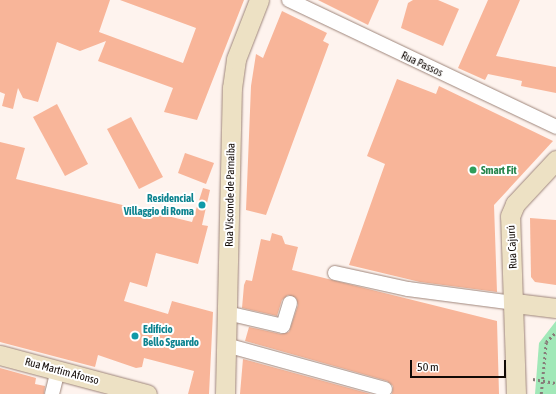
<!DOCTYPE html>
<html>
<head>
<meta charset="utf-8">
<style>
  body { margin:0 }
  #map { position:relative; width:556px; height:394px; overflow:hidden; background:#fef3ee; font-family:"Asap Condensed",sans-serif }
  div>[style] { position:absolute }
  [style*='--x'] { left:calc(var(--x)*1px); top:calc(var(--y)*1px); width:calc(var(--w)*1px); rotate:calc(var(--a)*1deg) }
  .green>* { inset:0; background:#a1e8b8 }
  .building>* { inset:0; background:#f8b599 }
  .path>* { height:2.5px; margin-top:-1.25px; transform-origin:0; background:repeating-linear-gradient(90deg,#877d79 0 2px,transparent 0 5px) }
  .roads { filter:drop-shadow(0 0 1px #9e857a) drop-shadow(0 0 1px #9e857a) }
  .street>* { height:14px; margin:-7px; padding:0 7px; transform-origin:7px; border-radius:7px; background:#fff }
  .secondary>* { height:19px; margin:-9.5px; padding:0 9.5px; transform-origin:9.5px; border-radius:9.5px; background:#ede1c4 }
  .dots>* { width:11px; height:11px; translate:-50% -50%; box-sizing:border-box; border:2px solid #fff; border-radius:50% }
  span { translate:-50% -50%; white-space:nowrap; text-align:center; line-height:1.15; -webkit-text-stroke:4px #fff; paint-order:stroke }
  .street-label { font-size:11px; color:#120a06 }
  .leisure-label { font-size:11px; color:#27864d; font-weight:700 }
  .left { translate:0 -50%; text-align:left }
  .culture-label { font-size:11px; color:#0d838f; font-weight:700 }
  .right { translate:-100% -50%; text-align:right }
  .scale { position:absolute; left:410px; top:360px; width:96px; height:18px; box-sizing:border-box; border:2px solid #120a06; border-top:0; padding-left:5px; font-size:12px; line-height:14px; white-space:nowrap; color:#120a06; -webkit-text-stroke:3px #fff; paint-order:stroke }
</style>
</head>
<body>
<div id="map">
  <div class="green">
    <div style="clip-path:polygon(556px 321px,556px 394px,535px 394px,539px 343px)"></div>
  </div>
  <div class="building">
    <div style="clip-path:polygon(0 0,110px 0,99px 32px,183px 63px,196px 28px,120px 0,244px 0,197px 120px,164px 112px,173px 88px,98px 61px,106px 41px,80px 51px,57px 42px,38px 102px,23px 98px,18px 88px,13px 109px,2px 106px,5px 94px,0 92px)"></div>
    <div style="clip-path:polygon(318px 0,379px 0,368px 25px)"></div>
    <div style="clip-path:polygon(413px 0,438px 0,459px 9px,443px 46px,401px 28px,408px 3px)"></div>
    <div style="clip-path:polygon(488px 0,520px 0,496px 56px,556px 67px,556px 93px,521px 86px,522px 81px,488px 74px,485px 80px,458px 68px)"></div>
    <div style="clip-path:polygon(282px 11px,327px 33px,323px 41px,329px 44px,266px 215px,246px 210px,251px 86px,256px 54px,263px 58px)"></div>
    <div style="clip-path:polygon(397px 79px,436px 94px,439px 86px,553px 141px,494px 205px,497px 292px,420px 282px,349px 265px,385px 164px,367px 156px)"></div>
    <div style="clip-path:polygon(57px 104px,88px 164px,65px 176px,33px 117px)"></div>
    <div style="clip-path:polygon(131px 117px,163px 177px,139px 189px,107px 129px)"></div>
    <div style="clip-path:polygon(0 142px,25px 148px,16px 179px,192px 222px,203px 188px,210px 190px,202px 225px,208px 226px,198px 264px,156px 253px,147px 287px,130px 282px,124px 301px,168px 314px,172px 301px,213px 312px,209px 394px,188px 394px,194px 371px,144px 358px,142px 367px,136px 368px,98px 355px,95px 367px,0 342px)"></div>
    <div style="clip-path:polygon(185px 153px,214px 163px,206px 184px,178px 173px)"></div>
    <div style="clip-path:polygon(530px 218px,556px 220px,556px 285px,535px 282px,531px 277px)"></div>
    <div style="clip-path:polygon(272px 233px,282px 236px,285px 244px,298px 247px,292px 270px,497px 321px,499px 394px,392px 394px,393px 386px,387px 381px,245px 341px,249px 327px,281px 334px,289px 332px,298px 305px,296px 298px,288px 295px,282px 300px,277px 316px,242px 308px,244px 285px,246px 280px,252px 281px,261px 239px,270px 241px)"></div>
    <div style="clip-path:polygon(243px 359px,371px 394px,240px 394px)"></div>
    <div style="clip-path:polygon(0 368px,36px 378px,35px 384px,45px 386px,44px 394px,0 394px)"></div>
  </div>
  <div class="path">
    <div style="--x:533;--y:379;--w:23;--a:10"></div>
    <div style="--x:541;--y:394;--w:52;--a:-84.5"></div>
    <div style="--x:546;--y:342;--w:14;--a:-45"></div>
  </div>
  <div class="roads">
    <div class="street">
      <div style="--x:289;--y:0;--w:296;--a:25.4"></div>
      <div style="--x:335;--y:273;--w:75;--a:12.4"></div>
      <div style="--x:408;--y:289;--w:108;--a:7.5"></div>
      <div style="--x:227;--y:313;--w:57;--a:13.1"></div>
      <div style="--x:283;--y:326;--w:24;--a:-73"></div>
      <div style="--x:226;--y:345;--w:165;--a:15.5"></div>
      <div style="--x:52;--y:394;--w:25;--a:-76"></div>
    </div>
    <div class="secondary">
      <div style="--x:515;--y:303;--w:41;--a:7"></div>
      <div style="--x:0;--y:355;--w:152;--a:14.9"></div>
      <div style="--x:225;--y:394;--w:306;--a:-88.7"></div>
      <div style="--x:232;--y:88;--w:29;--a:-82"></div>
      <div style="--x:236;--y:59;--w:63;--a:-68.7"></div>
      <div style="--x:516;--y:394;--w:178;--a:-91.9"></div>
      <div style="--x:510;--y:216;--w:13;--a:-67"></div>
      <div style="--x:515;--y:204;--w:60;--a:-47"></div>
    </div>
  </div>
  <div class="dots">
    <div style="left:473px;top:170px;background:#2e9e5b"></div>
    <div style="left:202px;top:205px;background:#0f9aa8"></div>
    <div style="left:135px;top:336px;background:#0f9aa8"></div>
  </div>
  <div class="street-label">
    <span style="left:422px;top:64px;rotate:25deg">Rua Passos</span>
    <span style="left:230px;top:195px;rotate:-89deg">Rua Visconde de Parnaíba</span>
    <span style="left:512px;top:247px;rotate:-93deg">Rua Cajurú</span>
    <span style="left:62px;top:371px;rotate:15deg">Rua Martim Afonso</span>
  </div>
  <div class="leisure-label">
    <span class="left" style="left:481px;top:170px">Smart Fit</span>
  </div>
  <div class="culture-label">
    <span class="right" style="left:194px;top:205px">Residencial<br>Villaggio di Roma</span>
    <span class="left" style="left:143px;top:336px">Edifício<br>Bello Sguardo</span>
  </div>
  <div class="scale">50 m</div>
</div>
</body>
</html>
